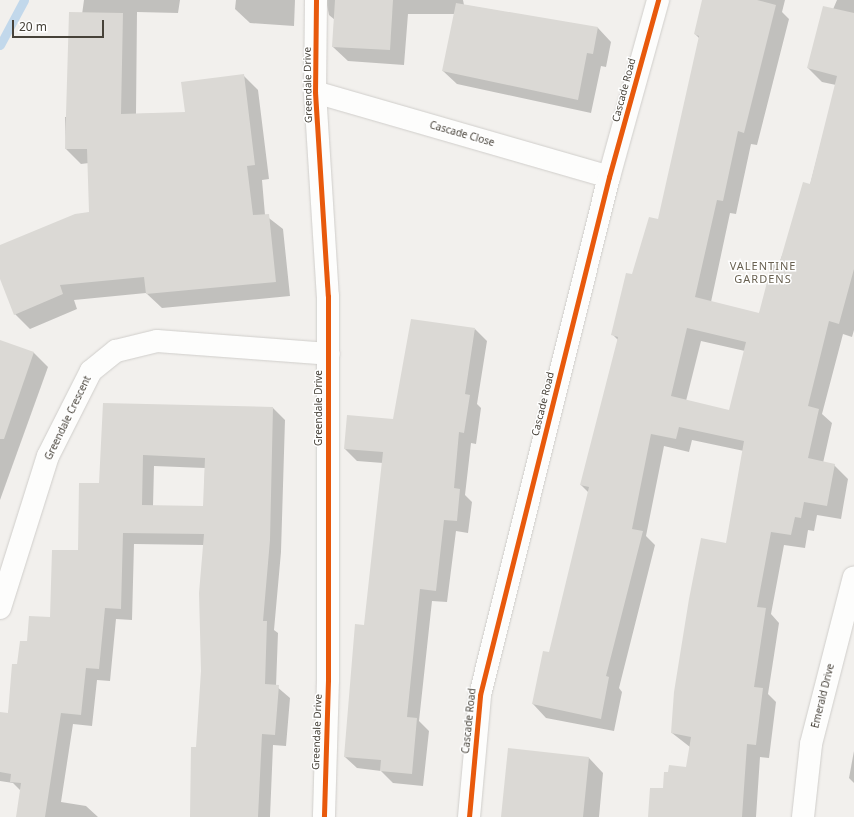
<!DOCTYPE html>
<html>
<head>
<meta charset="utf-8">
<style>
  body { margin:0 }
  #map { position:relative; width:854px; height:817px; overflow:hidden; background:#f2f0ed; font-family:"Noto Sans",sans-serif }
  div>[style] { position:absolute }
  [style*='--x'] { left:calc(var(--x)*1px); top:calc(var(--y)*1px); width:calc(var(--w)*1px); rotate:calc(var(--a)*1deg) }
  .shadow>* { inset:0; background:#0003 }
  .stream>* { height:9px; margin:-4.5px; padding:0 4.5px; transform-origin:4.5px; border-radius:4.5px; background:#c2d8eb }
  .building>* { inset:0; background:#dbd9d5 }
  .roads { filter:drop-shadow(0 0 1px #d0cecb) drop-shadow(0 0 1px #d0cecb) }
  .minor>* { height:22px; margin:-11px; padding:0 11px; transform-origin:11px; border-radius:11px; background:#fdfdfc }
  .cycleway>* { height:5px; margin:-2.5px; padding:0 2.5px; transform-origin:2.5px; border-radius:2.5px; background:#e8590c }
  span { translate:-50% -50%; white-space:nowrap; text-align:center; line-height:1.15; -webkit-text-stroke:3px #fff; paint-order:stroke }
  .street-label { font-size:10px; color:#474239 }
  .neighbourhood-label { font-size:11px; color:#696151; letter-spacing:1px }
  .scale { position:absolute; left:12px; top:20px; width:92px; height:18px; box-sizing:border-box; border:2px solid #474239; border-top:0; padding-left:5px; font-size:12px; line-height:14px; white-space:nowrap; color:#474239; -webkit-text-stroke:3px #fff; paint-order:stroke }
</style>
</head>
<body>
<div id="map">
  <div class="shadow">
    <div style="clip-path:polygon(84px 0,180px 0,178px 13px,137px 12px,136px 114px,186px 113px,243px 75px,258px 90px,269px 179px,262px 180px,265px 215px,283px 229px,290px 296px,162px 308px,146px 293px,74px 300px,77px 309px,30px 329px,15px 314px,0 276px,0 246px,90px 213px,89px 163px,81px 164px,66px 149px,65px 117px,68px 117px)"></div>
    <div style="clip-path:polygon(236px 0,295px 0,294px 26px,250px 23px,235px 9px)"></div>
    <div style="clip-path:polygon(326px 0,463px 0,464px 5px,598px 28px,611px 42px,606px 67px,601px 66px,591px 113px,457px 84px,443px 71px,455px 14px,408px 14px,404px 65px,348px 61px,333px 47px,335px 20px,329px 15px)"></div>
    <div style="clip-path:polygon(evenodd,703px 0,785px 0,782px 12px,789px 19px,757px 145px,751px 144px,736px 214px,730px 213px,711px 302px,759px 314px,810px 185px,836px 85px,822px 82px,808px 68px,837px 0,854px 0,854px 330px,852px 337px,843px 334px,822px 414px,832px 423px,823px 463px,834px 465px,848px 479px,841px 519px,817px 515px,814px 531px,808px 530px,805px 548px,784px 545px,771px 614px,779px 623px,768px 694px,776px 702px,769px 758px,760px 757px,756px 817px,650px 817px,664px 789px,687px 768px,690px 747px,672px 733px,727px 544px,744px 451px,692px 440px,689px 452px,664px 446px,646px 536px,655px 545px,619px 688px,622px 692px,614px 731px,546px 718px,533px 704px,544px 652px,550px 653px,589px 493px,581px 485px,618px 340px,613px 335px,633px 276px,659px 220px,700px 39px,695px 34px,703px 0,701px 341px,745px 351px,730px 411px,686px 401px,701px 341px)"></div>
    <div style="clip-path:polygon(475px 329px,487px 341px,477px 404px,481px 408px,476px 444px,471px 443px,465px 495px,472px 502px,468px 533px,456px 531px,447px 602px,432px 601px,419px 721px,429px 731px,423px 786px,393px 783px,381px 771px,357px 768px,345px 757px,365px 626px,383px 463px,357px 461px,345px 449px,394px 420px)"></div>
    <div style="clip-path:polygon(0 341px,34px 353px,48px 367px,0 500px)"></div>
    <div style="clip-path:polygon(evenodd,104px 404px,273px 408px,285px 420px,281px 552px,274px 630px,278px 633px,276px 686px,290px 698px,286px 746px,273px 745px,270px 817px,191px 817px,192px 748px,197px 748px,202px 671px,204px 545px,134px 544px,132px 620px,116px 619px,110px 681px,97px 680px,92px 726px,73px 724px,61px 802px,86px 806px,98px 817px,17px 817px,21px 791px,13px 783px,0 781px,0 713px,8px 714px,18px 665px,28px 642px,51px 619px,79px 552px,100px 484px,104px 404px,154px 466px,205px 468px,204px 507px,153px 506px,154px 466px)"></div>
    <div style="clip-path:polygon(854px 751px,854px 783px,849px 778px)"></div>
    <div style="clip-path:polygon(589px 758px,603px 773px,599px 817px,502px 817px)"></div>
  </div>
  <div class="stream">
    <div style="--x:0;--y:45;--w:51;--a:-61.9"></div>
  </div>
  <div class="building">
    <div style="clip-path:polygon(335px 0,393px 0,390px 50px,332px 47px)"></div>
    <div style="clip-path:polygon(evenodd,702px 0,757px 0,776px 5px,744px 133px,738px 131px,723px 201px,717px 200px,695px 297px,759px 313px,772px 263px,779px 265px,803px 182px,810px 184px,837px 76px,807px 68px,823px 6px,854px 13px,854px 269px,839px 324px,829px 321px,808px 406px,819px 409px,808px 458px,835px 464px,827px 506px,804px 502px,801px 518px,795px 517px,791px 535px,771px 532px,757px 607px,766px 608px,754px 687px,763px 688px,756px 745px,747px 744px,742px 817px,648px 817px,650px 788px,663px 788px,664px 772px,668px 772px,669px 765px,686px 767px,691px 737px,671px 733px,674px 692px,689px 599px,701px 538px,726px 543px,744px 441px,679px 427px,676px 439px,651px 434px,632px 529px,643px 531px,606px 676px,609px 677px,601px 719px,532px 704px,543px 651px,549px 652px,589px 487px,580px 485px,618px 337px,611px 335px,626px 273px,632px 274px,649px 217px,658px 219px,699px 36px,694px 34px,702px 0,687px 328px,746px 342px,729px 410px,671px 396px,687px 328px)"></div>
    <div style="clip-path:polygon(456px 3px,598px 27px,593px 54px,587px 53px,578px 100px,442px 71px)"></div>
    <div style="clip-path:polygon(69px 12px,123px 13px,121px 114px,185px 112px,181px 82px,244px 74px,255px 165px,247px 166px,253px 215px,269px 214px,276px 282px,146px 294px,144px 277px,60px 285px,63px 294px,14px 315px,0 279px,0 245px,75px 214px,89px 212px,87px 149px,65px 149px)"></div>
    <div style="clip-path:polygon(411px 319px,475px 328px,465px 394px,470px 395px,464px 433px,459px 432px,454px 488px,460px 489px,457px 521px,444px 520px,436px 591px,420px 589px,407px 717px,417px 718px,412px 774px,380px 771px,381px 760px,344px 757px,355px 624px,364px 625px,383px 452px,344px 449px,347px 415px,393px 419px)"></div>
    <div style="clip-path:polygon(0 340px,34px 352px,4px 439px,0 439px)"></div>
    <div style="clip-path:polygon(evenodd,103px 403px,273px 407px,270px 540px,263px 621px,267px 621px,265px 684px,279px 685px,275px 735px,262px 734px,258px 817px,190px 817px,191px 747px,196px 747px,201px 671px,199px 593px,204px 534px,123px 533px,121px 609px,105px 608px,99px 669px,86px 668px,81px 715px,61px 713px,45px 817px,16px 817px,21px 783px,10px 782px,11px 774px,0 772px,0 712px,8px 713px,12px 664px,17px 664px,20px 641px,27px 641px,29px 616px,50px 617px,52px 550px,78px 550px,79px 483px,99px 483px,103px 403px,143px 455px,205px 458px,203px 506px,142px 505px,143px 455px)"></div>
    <div style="clip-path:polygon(508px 748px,589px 757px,583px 817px,501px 817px)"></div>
  </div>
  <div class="roads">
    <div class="minor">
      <div style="--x:316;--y:0;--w:92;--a:90.6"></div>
      <div style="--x:315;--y:92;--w:204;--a:86.4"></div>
      <div style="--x:328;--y:296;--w:384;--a:90"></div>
      <div style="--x:328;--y:680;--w:137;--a:91.7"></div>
      <div style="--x:315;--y:92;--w:306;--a:16.1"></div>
      <div style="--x:0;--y:608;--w:159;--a:-72.5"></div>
      <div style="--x:48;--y:456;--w:95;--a:-63.2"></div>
      <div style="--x:91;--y:371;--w:32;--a:-39"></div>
      <div style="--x:116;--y:351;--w:42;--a:-13.7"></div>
      <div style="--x:157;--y:341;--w:172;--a:4.3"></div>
      <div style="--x:469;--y:817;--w:122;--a:-84.8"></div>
      <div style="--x:480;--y:695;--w:534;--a:-76.02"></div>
      <div style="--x:609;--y:177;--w:184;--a:-74.5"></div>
      <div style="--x:803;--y:817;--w:73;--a:-83.7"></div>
      <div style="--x:811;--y:744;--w:172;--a:-75.6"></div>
    </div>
  </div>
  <div class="cycleway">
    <div style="--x:316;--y:0;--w:92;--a:90.6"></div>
    <div style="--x:315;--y:92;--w:204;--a:86.4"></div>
    <div style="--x:328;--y:296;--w:384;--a:90"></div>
    <div style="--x:328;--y:680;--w:137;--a:91.7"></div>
    <div style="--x:469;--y:817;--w:122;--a:-84.8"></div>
    <div style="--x:480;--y:695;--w:534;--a:-76.02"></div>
    <div style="--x:609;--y:177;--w:184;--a:-74.5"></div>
  </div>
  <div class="street-label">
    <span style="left:308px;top:85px;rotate:-91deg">Greendale Drive</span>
    <span style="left:624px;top:90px;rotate:-75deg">Cascade Road</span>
    <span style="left:462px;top:134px;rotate:16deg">Cascade Close</span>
    <span style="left:543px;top:404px;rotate:-76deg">Cascade Road</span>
    <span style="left:319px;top:408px;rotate:-90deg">Greendale Drive</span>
    <span style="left:68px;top:418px;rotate:-64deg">Greendale Crescent</span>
    <span style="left:823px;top:696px;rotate:-76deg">Emerald Drive</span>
    <span style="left:469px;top:721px;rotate:-84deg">Cascade Road</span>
    <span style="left:317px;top:732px;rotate:-88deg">Greendale Drive</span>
  </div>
  <div class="neighbourhood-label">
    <span style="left:763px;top:273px">VALENTINE<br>GARDENS</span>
  </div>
  <div class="scale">20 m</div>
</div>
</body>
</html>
